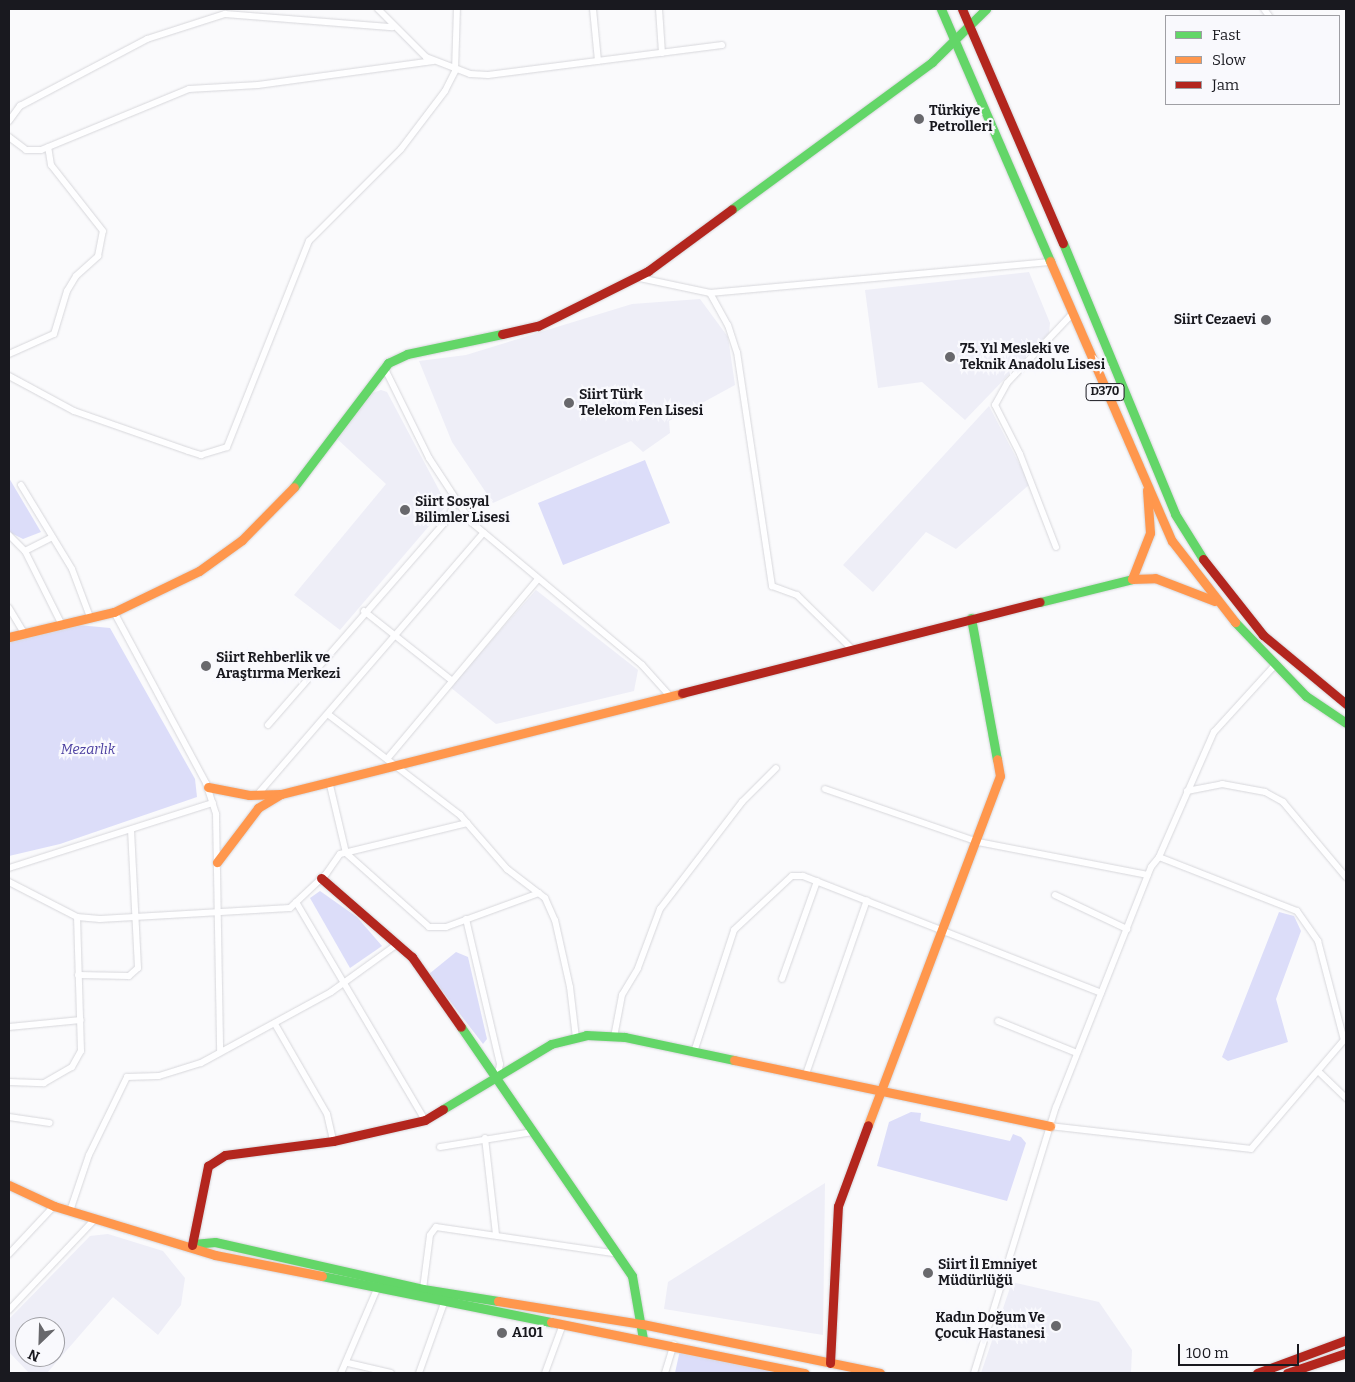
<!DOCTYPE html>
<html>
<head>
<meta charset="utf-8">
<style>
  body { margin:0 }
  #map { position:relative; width:1355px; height:1382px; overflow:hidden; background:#fafafc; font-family:Bitter,serif }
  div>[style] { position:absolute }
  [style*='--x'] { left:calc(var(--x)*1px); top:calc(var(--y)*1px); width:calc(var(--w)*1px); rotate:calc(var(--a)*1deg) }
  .built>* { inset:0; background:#eeeef7 }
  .green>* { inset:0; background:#dcddf9 }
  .roads { filter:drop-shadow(0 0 1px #d7d7db) drop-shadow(0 0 1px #d7d7db) }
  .street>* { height:6px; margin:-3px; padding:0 3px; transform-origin:3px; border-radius:3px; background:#fefeff }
  .fast>* { height:9px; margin:-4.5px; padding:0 4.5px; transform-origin:4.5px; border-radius:4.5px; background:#63d668 }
  .slow>* { height:9px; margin:-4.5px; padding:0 4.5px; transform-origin:4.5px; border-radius:4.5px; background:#ff974d }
  .jam>* { height:9px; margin:-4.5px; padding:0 4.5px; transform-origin:4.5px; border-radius:4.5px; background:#b3261e }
  .dots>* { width:14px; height:14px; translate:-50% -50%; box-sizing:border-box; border:2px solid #f9f9fd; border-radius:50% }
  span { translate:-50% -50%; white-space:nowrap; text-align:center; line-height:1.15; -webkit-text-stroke:4.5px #f9f9fd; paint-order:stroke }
  .shield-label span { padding:1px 4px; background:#f9f9fd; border:1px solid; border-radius:4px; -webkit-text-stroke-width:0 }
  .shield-label { font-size:12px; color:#19191f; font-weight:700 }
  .poi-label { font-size:14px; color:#19191f; font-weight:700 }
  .left { translate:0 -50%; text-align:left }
  .right { translate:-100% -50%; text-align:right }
  .park-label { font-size:14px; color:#4d41a1; font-style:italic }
  .frame { position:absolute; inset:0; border:10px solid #19191f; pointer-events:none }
  .legend { position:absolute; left:1165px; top:15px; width:175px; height:90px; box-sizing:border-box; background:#f9f9fd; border:1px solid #9f9fa4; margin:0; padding:6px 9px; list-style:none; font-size:15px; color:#19191f }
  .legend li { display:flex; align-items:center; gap:10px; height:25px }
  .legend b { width:25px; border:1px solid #9f9fa4 }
  .north { position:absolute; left:15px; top:1317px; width:50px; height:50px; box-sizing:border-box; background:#f9f9fd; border:1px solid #9f9fa4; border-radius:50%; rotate:204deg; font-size:14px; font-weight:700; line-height:20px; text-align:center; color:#19191f }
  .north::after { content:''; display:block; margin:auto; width:18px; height:22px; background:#68686c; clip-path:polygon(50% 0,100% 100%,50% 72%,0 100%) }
  .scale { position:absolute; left:1178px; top:1344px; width:121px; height:22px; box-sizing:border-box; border:2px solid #19191f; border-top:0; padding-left:6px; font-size:15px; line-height:18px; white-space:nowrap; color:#19191f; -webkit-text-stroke:4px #f9f9fd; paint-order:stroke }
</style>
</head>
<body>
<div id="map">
  <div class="built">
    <div style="clip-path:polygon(1029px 272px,1050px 323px,1049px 333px,965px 420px,922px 382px,878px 388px,865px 290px)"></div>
    <div style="clip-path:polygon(700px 299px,728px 337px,735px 385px,669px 421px,670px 433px,643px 452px,631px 441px,493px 503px,452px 442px,419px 361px,466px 355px,632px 304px)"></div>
    <div style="clip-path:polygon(381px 390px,387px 392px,447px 505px,340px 630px,294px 595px,386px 484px,335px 437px,372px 393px)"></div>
    <div style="clip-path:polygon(989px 406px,1030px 484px,956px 549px,926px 532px,873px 592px,843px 565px)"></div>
    <div style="clip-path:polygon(536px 590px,638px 670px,634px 691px,496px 724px,450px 687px)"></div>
    <div style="clip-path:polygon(825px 1183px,823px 1335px,664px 1309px,668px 1282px)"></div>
    <div style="clip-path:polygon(evenodd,108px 1234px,163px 1251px,185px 1278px,181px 1305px,158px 1335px,113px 1297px,47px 1373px,29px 1373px,9px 1352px,9px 1319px,90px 1236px,108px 1234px,25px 1327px,55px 1327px,55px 1357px,25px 1357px,25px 1327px)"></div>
    <div style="clip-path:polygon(1012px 1282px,1099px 1302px,1132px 1350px,1131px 1373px,981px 1373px)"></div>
  </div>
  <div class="green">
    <div style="clip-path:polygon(645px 460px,670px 523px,563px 565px,538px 503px)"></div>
    <div style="clip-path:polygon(9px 478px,41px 532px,23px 539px,9px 532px)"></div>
    <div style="clip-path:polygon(78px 625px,110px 628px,195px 779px,197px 797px,60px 844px,9px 856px,9px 641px)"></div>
    <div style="clip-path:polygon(320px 891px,357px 917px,382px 946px,350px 968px,310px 898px)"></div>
    <div style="clip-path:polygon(1279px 912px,1294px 916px,1301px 931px,1276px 999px,1288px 1042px,1228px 1061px,1222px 1057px)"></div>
    <div style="clip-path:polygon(456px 952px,468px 957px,487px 1039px,483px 1044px,429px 974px)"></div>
    <div style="clip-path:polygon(911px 1112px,921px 1113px,920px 1121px,1010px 1141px,1013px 1134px,1021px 1137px,1026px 1143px,1007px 1201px,877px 1166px,889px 1122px)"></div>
    <div style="clip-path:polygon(680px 1350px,793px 1373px,675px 1373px)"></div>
  </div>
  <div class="roads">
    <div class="street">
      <div style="--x:378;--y:9;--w:68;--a:45"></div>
      <div style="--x:426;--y:57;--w:47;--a:21.1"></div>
      <div style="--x:470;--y:74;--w:18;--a:3"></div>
      <div style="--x:488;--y:75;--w:236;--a:-7.3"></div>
      <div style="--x:593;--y:9;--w:52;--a:84.5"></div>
      <div style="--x:659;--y:9;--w:44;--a:86.1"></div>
      <div style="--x:1264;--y:9;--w:9;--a:54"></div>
      <div style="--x:9;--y:121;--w:19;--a:-54"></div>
      <div style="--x:20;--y:106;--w:144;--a:-27.8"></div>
      <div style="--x:147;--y:39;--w:82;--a:-17.8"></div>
      <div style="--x:225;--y:14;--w:168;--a:4.5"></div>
      <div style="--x:9;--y:137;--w:21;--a:37"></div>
      <div style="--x:26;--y:150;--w:15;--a:0"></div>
      <div style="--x:41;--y:150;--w:160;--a:-22.4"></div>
      <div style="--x:189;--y:89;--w:69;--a:-3.3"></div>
      <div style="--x:258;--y:85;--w:177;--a:-7.8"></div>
      <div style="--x:635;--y:277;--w:77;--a:12"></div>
      <div style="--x:710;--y:293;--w:37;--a:61"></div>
      <div style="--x:728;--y:325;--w:28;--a:72"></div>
      <div style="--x:737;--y:352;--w:237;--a:81.5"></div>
      <div style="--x:772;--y:586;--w:27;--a:20"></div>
      <div style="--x:797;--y:595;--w:76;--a:44.5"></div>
      <div style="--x:710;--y:293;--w:341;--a:-5.2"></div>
      <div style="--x:9;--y:354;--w:49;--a:-24"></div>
      <div style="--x:54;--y:334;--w:45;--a:-73.2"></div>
      <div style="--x:67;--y:291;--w:17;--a:-59"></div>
      <div style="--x:76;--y:276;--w:30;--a:-42"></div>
      <div style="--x:98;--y:256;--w:25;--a:-79"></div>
      <div style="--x:103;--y:231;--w:84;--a:-128.2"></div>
      <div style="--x:51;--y:165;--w:18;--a:-99"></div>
      <div style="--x:384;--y:367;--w:102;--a:63.7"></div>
      <div style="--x:429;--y:458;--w:77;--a:56.7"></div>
      <div style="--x:471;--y:522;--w:223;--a:39.9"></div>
      <div style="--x:642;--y:665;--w:39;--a:48"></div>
      <div style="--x:9;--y:376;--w:74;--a:28.3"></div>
      <div style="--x:74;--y:411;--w:121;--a:19.3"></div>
      <div style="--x:188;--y:451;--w:14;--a:17"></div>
      <div style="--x:201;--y:455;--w:27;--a:-17"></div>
      <div style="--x:227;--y:447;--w:222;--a:-68.3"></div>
      <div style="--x:309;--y:241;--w:130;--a:-45"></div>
      <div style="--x:401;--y:149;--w:73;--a:-52.8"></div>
      <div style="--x:445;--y:91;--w:22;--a:-63"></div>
      <div style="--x:455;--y:71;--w:62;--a:-88.2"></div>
      <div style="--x:21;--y:485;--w:98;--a:58.7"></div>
      <div style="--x:72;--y:569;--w:51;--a:69.4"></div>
      <div style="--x:9;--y:535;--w:23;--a:45"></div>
      <div style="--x:25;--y:551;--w:80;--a:63.4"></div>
      <div style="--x:1056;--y:547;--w:100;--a:-111.2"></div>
      <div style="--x:1020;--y:454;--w:55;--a:-117"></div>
      <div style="--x:995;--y:405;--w:25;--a:-61"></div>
      <div style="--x:1007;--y:383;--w:95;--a:-46.7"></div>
      <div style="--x:25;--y:551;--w:30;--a:-27"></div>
      <div style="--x:9;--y:608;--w:29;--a:59"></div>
      <div style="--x:364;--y:611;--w:111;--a:38.4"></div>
      <div style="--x:114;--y:612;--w:194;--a:61.7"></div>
      <div style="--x:206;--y:783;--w:33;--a:72"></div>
      <div style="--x:216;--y:814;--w:237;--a:89"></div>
      <div style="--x:329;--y:715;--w:165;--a:37.4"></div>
      <div style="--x:460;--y:815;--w:72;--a:49"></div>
      <div style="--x:507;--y:869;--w:48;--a:37.3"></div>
      <div style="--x:545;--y:898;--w:24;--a:66"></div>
      <div style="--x:555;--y:920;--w:69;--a:77.4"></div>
      <div style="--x:570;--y:987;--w:51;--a:83.3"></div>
      <div style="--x:268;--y:725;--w:274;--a:-48.9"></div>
      <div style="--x:448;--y:519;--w:18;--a:-68"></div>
      <div style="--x:387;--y:759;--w:235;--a:-50"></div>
      <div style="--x:329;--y:781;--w:74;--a:76.7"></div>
      <div style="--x:346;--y:853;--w:111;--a:41.7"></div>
      <div style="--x:429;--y:927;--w:17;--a:0"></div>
      <div style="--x:446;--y:927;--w:99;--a:-20.1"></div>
      <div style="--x:825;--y:789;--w:162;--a:19.1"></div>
      <div style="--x:978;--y:842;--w:173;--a:11"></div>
      <div style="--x:1187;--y:791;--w:36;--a:-11"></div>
      <div style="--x:1222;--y:784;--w:44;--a:10.5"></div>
      <div style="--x:1265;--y:792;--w:21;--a:29"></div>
      <div style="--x:1283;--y:802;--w:98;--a:50"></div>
      <div style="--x:258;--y:794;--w:345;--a:-49.2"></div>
      <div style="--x:1159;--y:857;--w:137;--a:-66.3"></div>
      <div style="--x:1214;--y:732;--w:89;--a:-47.7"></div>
      <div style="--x:9;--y:868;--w:214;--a:-17.7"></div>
      <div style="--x:9;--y:882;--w:76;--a:27.2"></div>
      <div style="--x:77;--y:917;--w:23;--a:5"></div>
      <div style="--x:100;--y:919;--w:190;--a:-3.3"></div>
      <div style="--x:290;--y:908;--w:50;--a:-43.4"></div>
      <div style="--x:326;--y:874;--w:24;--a:-55"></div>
      <div style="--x:340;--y:854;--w:131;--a:-13.7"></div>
      <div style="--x:1055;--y:895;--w:80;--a:25.3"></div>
      <div style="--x:296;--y:902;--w:253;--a:59.4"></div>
      <div style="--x:466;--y:919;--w:149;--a:76.8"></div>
      <div style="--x:500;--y:1064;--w:15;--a:101"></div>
      <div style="--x:78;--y:975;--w:51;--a:1.1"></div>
      <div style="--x:129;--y:976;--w:12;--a:-42"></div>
      <div style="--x:138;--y:968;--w:138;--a:-92.9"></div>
      <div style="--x:782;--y:979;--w:104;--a:-70.3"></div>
      <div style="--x:998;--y:1021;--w:85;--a:22.1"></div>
      <div style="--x:275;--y:1024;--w:104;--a:60"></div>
      <div style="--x:327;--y:1114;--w:28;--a:77"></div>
      <div style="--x:9;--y:1027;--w:72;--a:-5.6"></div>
      <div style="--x:614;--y:1037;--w:43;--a:-79.2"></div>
      <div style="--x:622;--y:995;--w:31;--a:-59"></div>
      <div style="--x:638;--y:968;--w:63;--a:-69.6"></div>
      <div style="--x:660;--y:909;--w:135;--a:-52.5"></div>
      <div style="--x:742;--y:802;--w:48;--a:-45"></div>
      <div style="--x:694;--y:1052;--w:128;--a:-71.8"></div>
      <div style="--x:734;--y:930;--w:79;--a:-43"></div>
      <div style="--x:792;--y:876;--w:11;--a:0"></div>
      <div style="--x:803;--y:876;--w:320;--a:21.4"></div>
      <div style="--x:1318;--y:1071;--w:39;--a:44"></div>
      <div style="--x:806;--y:1074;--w:184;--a:-70.7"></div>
      <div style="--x:9;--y:1082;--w:35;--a:2"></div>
      <div style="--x:44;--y:1083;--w:32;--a:-30"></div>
      <div style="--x:72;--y:1067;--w:18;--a:-61"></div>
      <div style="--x:81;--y:1051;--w:134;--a:-91.7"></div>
      <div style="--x:9;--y:1117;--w:41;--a:8.3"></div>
      <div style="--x:485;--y:1138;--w:97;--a:83.5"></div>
      <div style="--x:440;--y:1147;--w:94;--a:-9.2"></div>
      <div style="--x:70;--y:1211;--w:59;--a:-71.3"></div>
      <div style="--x:89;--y:1155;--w:87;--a:-64"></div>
      <div style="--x:127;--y:1077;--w:32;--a:-2"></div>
      <div style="--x:159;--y:1076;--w:44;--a:-17.2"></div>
      <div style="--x:201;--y:1063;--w:148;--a:-28.6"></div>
      <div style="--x:331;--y:992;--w:80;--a:-35.9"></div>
      <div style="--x:9;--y:1254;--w:66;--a:-46.8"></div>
      <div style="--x:423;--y:1289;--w:54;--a:-82.6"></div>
      <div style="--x:430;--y:1235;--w:10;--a:-53"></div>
      <div style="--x:436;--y:1227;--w:184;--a:8.4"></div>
      <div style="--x:9;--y:1310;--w:125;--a:-46.6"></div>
      <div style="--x:348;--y:1363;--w:44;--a:13.1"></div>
      <div style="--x:341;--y:1373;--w:91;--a:-66.8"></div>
      <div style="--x:419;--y:1373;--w:74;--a:-70.3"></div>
      <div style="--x:545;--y:1373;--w:52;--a:-69.8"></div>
      <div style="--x:665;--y:1373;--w:30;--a:-73"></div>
      <div style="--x:974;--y:1373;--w:278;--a:-72.9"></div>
      <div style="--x:1056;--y:1107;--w:258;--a:-68.4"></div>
      <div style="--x:1151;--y:867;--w:13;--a:-51"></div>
      <div style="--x:1159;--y:857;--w:148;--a:21.4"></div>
      <div style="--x:1297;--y:911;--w:37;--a:55"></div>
      <div style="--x:1318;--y:941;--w:102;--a:75.3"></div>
      <div style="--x:1344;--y:1040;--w:143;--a:130.5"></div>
      <div style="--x:1251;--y:1149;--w:202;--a:-173.5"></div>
    </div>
    <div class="fast">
      <div style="--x:941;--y:9;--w:275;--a:66.6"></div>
      <div style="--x:732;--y:209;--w:248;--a:-36.3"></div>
      <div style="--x:932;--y:62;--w:76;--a:-44.5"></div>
      <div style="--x:1063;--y:243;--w:293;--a:67.5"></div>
      <div style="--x:1175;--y:514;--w:53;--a:58.1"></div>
      <div style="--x:294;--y:487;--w:156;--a:-52.8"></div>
      <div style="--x:388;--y:363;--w:21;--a:-25"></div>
      <div style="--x:407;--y:354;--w:97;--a:-11.9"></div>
      <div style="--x:1040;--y:602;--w:95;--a:-14"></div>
      <div style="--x:971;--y:618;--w:143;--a:79.6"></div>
      <div style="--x:1235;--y:622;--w:103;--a:46.2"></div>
      <div style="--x:1306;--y:696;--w:48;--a:34"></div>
      <div style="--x:461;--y:1027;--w:302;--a:55.5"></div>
      <div style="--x:632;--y:1276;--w:64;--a:80.1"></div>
      <div style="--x:443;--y:1109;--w:126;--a:-31"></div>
      <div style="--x:551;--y:1044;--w:36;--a:-14"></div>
      <div style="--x:586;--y:1035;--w:39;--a:3"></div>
      <div style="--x:625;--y:1037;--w:111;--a:11.9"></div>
      <div style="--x:193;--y:1244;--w:22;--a:-5"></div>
      <div style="--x:215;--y:1242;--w:213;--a:12.7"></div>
      <div style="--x:423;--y:1289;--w:76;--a:9.1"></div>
      <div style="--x:322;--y:1276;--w:234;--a:11.4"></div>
    </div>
    <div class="slow">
      <div style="--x:1050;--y:261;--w:305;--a:66.5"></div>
      <div style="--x:1172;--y:541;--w:103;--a:52.1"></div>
      <div style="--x:1147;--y:490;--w:43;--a:86"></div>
      <div style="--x:1150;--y:533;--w:49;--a:111.4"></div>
      <div style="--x:1132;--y:579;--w:23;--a:-2"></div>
      <div style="--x:1155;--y:578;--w:64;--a:21"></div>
      <div style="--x:9;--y:637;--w:108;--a:-13.4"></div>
      <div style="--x:114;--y:612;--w:94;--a:-25.8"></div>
      <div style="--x:199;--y:571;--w:53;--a:-35.8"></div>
      <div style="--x:242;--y:540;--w:74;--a:-45.5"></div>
      <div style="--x:208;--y:787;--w:42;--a:11"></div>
      <div style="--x:249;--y:795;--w:32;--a:-2"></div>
      <div style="--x:281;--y:794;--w:27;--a:149"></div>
      <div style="--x:258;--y:808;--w:68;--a:127.2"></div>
      <div style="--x:281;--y:794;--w:414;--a:-14.1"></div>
      <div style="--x:734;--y:1060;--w:323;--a:11.8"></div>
      <div style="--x:868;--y:1125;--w:373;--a:-69.3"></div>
      <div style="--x:1000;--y:776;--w:17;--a:-100"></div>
      <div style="--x:9;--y:1185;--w:50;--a:25"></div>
      <div style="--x:54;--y:1206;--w:168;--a:16.9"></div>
      <div style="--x:215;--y:1255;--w:109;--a:11.1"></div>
      <div style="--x:498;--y:1301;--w:146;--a:9.1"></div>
      <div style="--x:642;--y:1324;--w:243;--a:11.6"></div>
      <div style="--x:551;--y:1322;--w:259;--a:11.4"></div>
    </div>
    <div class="jam">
      <div style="--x:962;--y:9;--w:255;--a:66.7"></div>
      <div style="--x:502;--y:334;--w:37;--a:-13"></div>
      <div style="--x:538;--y:326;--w:123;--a:-26.6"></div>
      <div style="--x:648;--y:271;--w:104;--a:-36.4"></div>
      <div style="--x:1203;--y:559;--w:97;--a:51.7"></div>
      <div style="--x:1263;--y:635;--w:108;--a:39.7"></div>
      <div style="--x:682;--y:693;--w:369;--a:-14.3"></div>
      <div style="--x:321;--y:878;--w:121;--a:41"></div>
      <div style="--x:412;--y:957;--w:85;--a:55"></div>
      <div style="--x:192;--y:1245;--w:81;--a:-78.6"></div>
      <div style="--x:208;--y:1166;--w:20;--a:-33"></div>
      <div style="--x:225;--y:1155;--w:109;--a:-7.4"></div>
      <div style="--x:333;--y:1141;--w:94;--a:-12.9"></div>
      <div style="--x:425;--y:1120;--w:21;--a:-31"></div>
      <div style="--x:830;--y:1363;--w:157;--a:-87.1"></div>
      <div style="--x:838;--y:1206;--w:86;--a:-69.7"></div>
      <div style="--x:1257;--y:1373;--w:95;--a:-20.3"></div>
      <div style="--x:1287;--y:1373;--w:62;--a:-18.7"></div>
    </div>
  </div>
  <div class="dots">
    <div style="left:919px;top:119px;background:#68686c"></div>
    <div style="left:1266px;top:320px;background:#68686c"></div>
    <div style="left:950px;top:357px;background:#68686c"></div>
    <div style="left:569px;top:403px;background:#68686c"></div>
    <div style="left:405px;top:510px;background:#68686c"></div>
    <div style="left:206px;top:666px;background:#68686c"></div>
    <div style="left:928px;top:1273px;background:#68686c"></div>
    <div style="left:1056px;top:1326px;background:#68686c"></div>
    <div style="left:502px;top:1333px;background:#68686c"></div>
  </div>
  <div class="shield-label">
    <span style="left:1105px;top:392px">D370</span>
  </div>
  <div class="poi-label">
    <span class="left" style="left:929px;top:119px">Türkiye<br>Petrolleri</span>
    <span class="right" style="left:1256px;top:320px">Siirt Cezaevi</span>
    <span class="left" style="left:960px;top:357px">75. Yıl Mesleki ve<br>Teknik Anadolu Lisesi</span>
    <span class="left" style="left:579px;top:403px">Siirt Türk<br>Telekom Fen Lisesi</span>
    <span class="left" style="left:415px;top:510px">Siirt Sosyal<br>Bilimler Lisesi</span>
    <span class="left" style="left:216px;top:666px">Siirt Rehberlik ve<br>Araştırma Merkezi</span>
    <span class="left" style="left:938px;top:1273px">Siirt İl Emniyet<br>Müdürlüğü</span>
    <span class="right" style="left:1045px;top:1326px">Kadın Doğum Ve<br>Çocuk Hastanesi</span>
    <span class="left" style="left:512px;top:1333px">A101</span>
  </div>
  <div class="park-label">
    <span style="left:88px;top:750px">Mezarlık</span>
  </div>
  <div class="frame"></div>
  <ul class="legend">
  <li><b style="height:6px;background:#63d668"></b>Fast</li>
  <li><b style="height:6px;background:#ff974d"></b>Slow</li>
  <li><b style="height:6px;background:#b3261e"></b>Jam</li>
  </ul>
  <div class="north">N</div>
  <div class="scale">100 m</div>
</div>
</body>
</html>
